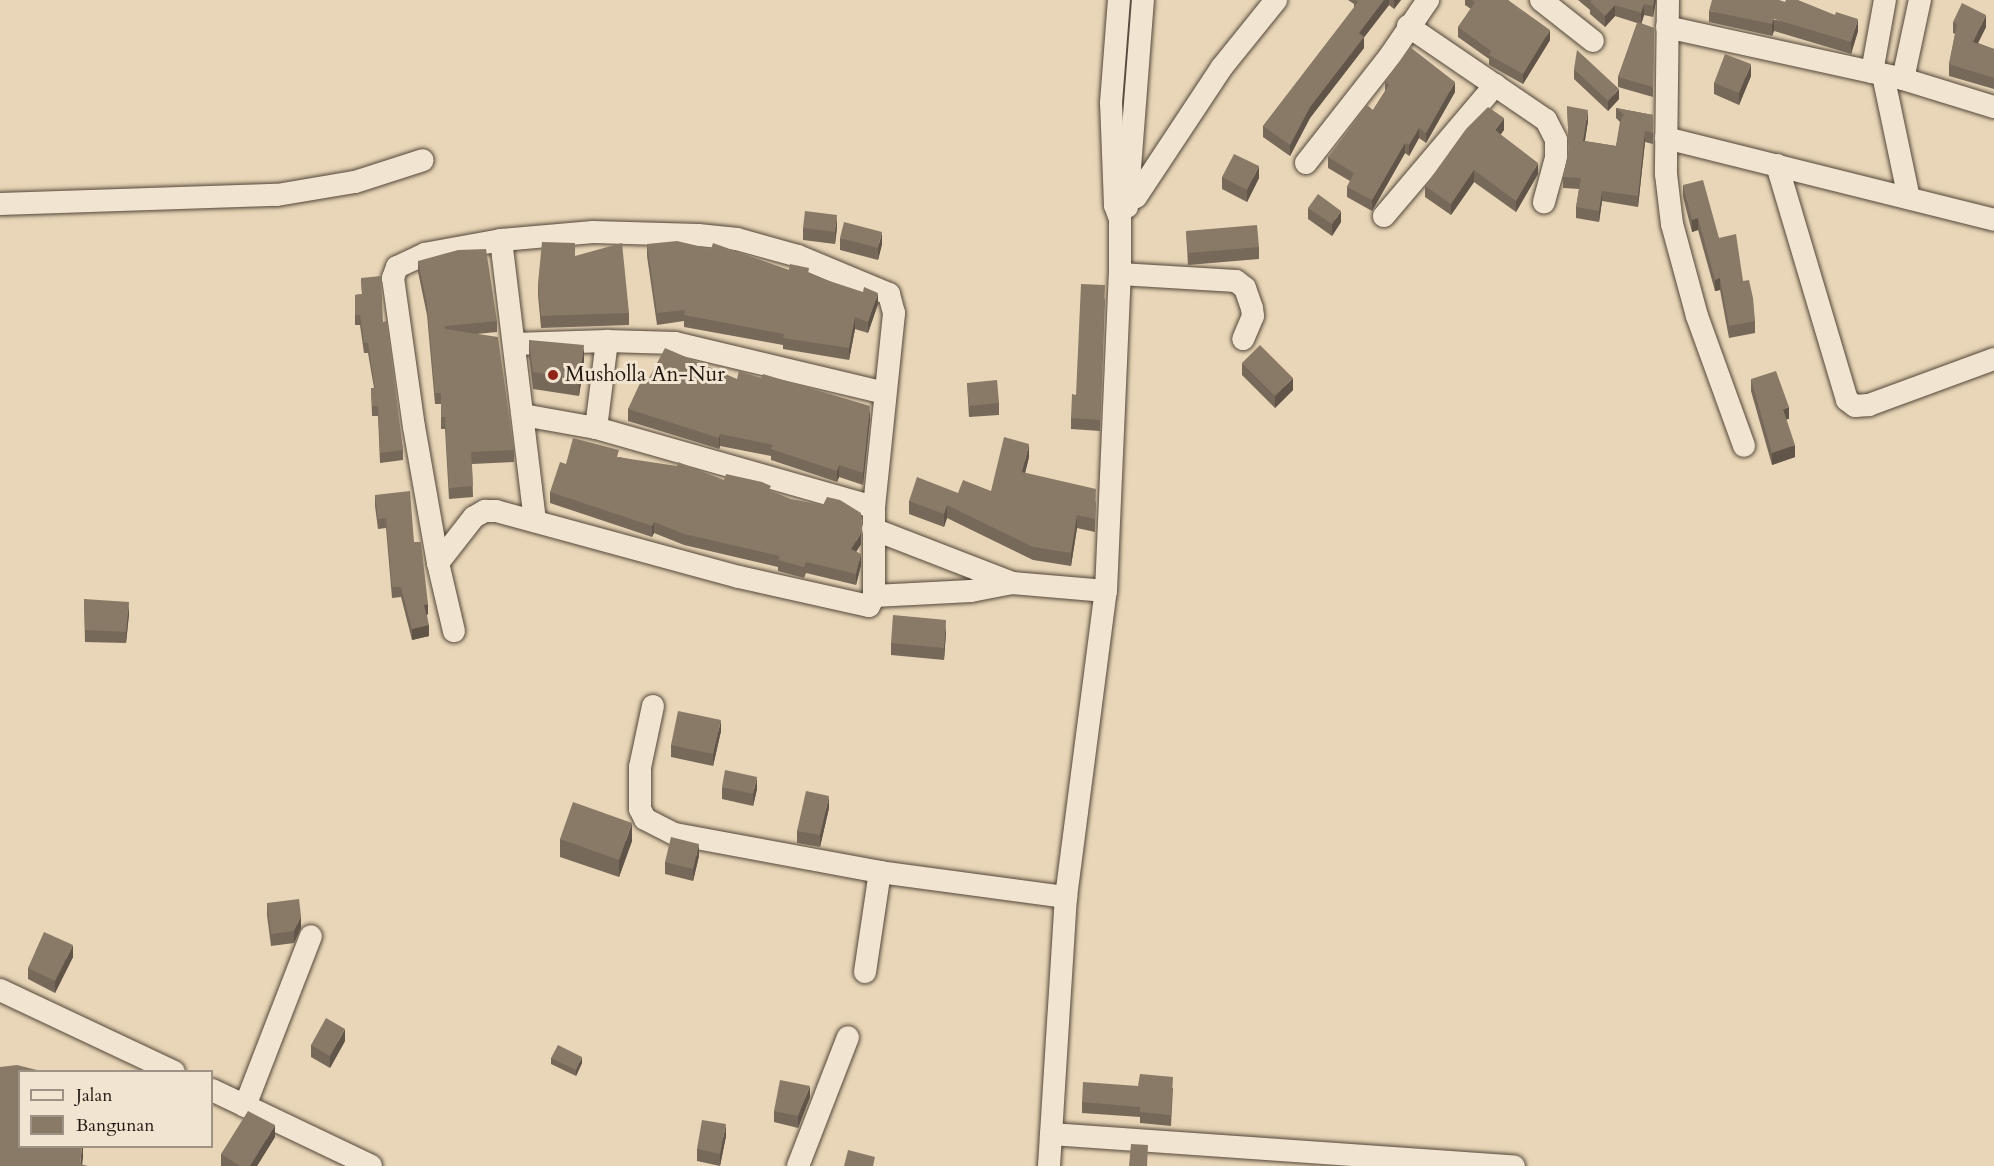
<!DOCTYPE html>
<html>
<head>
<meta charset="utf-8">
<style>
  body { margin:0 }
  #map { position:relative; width:1994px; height:1166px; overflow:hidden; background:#e9d6b8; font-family:Cardo,serif }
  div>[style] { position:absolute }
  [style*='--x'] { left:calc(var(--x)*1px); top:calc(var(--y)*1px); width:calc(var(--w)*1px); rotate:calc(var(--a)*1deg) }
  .roads { filter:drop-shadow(0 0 2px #524739) drop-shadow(0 0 2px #524739) }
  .street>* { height:22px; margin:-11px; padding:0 11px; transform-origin:11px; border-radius:11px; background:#f1e4d1 }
  .wall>* { inset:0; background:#766959 }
  .shaded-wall>* { inset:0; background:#605548 }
  .building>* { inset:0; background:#897a67 }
  .dots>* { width:16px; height:16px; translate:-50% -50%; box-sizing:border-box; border:3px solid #f1e4d1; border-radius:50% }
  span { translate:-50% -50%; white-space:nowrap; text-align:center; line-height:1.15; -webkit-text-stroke:6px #f1e4d1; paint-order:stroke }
  .poi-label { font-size:21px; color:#20170f }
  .left { translate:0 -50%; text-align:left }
  .legend { position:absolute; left:18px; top:1070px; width:195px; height:78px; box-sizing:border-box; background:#f1e4d1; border:2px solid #9d9283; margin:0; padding:8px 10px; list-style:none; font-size:18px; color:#20170f }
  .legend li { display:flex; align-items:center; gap:12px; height:30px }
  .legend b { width:30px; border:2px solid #9d9283 }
</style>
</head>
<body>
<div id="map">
  <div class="roads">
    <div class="street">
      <div style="--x:1541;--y:0;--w:66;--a:38.3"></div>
      <div style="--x:1668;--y:0;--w:174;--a:90.7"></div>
      <div style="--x:1666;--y:174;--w:50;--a:83.2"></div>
      <div style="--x:1672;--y:224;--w:95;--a:74.8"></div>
      <div style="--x:1697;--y:316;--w:138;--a:70.1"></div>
      <div style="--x:1408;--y:26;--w:167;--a:34.3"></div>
      <div style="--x:1546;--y:120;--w:22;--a:63"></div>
      <div style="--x:1556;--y:140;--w:18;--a:90"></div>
      <div style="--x:1556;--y:158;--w:46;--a:105.3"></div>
      <div style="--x:1667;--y:27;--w:242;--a:12.4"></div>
      <div style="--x:1903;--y:79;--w:95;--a:17.1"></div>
      <div style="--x:1872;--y:72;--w:73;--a:-79.8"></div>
      <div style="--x:1883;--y:75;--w:126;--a:78.1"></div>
      <div style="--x:1903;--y:79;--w:81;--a:-77.9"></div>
      <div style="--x:1666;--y:138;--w:338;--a:14"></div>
      <div style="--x:1306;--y:163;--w:136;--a:-51.9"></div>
      <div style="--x:1390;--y:56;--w:68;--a:-55.8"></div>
      <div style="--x:1777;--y:165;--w:245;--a:73.4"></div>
      <div style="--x:1847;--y:400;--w:10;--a:37"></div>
      <div style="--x:1855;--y:406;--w:14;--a:-4"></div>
      <div style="--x:1869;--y:405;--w:133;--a:-20.2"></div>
      <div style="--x:0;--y:204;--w:277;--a:-1.9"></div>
      <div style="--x:277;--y:195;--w:79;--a:-9.5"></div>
      <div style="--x:355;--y:182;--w:71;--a:-17.9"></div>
      <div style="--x:1115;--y:205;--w:22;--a:-21"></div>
      <div style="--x:1136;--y:197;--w:156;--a:-56.5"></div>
      <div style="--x:1222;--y:67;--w:86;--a:-51.1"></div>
      <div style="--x:1127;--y:207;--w:208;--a:-85.6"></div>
      <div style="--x:1384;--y:216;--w:172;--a:-49.7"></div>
      <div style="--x:501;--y:240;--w:283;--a:83.1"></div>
      <div style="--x:1120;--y:274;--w:116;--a:3.5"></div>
      <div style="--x:1236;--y:281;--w:11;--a:38"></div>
      <div style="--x:1245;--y:288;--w:21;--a:71"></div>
      <div style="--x:1252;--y:308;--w:8;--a:83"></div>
      <div style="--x:1253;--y:316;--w:25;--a:113"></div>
      <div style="--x:514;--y:344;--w:93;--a:-1.8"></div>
      <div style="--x:607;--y:341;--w:68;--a:1.7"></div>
      <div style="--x:675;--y:343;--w:216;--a:13.4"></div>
      <div style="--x:523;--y:415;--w:74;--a:10.1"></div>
      <div style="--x:596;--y:428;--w:289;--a:15.9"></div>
      <div style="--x:596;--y:428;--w:88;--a:-82.8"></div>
      <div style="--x:873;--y:529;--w:149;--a:21.2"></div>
      <div style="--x:438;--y:563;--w:58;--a:-52"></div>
      <div style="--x:474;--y:517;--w:13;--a:-29"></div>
      <div style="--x:485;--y:511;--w:11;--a:0"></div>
      <div style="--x:496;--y:511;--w:252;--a:15.2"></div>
      <div style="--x:739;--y:577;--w:133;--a:12.6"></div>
      <div style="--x:869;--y:606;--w:11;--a:-63"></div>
      <div style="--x:874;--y:596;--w:89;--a:-90"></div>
      <div style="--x:874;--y:507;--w:195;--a:-84.1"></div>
      <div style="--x:894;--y:313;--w:20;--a:-105"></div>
      <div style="--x:889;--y:294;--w:99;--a:-157.3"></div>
      <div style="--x:798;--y:256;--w:63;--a:-164.4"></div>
      <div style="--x:737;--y:239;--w:39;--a:-174"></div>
      <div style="--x:698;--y:235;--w:105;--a:-178.4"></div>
      <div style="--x:593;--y:232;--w:92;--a:175"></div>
      <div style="--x:501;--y:240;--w:77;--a:169.6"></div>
      <div style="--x:425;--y:254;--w:31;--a:155"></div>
      <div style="--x:397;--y:267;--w:12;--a:110"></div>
      <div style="--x:393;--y:278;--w:150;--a:82"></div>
      <div style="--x:414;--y:427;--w:138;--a:80"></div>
      <div style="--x:438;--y:563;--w:70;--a:76.8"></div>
      <div style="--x:874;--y:596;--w:97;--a:-3"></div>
      <div style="--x:971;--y:591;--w:42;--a:-11"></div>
      <div style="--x:1012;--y:583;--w:94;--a:4.9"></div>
      <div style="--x:653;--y:706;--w:62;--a:102"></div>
      <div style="--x:640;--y:767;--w:42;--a:90"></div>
      <div style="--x:640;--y:809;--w:11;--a:63"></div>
      <div style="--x:645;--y:819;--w:34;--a:27"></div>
      <div style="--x:675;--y:834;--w:208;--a:10.5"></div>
      <div style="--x:880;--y:872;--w:188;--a:7.7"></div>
      <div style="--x:865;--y:972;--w:101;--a:-81.5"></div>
      <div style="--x:0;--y:990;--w:192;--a:25.2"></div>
      <div style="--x:212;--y:1090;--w:176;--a:25.5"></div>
      <div style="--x:245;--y:1106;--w:182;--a:-68.8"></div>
      <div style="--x:1051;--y:1134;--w:464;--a:4"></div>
      <div style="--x:798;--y:1166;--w:138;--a:-68.8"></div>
      <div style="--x:1049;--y:1166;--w:270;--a:-86.4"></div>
      <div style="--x:1066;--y:897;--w:309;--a:-82.6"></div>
      <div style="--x:1106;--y:591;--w:317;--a:-87.5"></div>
      <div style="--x:1120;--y:274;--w:55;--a:-90"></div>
      <div style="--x:1120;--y:219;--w:15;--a:-110"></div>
      <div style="--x:1115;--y:205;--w:102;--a:-92.2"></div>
      <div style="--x:1111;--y:103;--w:103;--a:-85.6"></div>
    </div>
  </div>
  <div class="wall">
    <div style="clip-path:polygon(1348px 0,1401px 0,1394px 9px,1389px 5px,1364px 37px,1364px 48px,1310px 118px,1290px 156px,1263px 137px,1263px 126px,1354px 8px,1354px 4px)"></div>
    <div style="clip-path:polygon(1465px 0,1508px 0,1550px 40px,1523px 84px,1489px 65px,1489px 59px,1458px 37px,1458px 27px,1471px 9px,1465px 5px)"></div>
    <div style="clip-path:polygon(1578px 0,1656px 0,1653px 17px,1644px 15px,1641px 24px,1654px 28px,1653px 97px,1618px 87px,1618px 77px,1637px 23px,1615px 16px,1605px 27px,1590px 14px,1590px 10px)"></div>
    <div style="clip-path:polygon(1709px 11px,1858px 31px,1851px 54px,1774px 31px,1772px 36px,1709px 22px)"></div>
    <div style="clip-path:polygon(1953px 22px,1986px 27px,1978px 43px,1994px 49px,1994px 89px,1949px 76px,1949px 64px,1955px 34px,1953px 33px)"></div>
    <div style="clip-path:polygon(1574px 69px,1619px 99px,1608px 111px,1574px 79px)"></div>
    <div style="clip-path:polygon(1751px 76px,1739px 105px,1714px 94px,1714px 83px)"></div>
    <div style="clip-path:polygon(1385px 81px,1455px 92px,1426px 143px,1419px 138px,1409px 156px,1405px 153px,1372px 211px,1347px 197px,1347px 187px,1350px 181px,1328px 168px,1328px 157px,1373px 110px,1385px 91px)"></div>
    <div style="clip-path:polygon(1567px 106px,1588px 121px,1585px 141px,1616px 146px,1620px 122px,1616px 118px,1616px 108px,1653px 115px,1653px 144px,1645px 142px,1638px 207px,1602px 201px,1599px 222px,1576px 218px,1576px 207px,1579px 189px,1563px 188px,1563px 177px,1569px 150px)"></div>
    <div style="clip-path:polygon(1504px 130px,1500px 135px,1538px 174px,1516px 212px,1474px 182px,1451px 215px,1425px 197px,1425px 186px)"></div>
    <div style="clip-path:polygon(1222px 177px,1259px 178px,1247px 202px,1222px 189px)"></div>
    <div style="clip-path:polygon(1683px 185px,1719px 238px,1743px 281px,1755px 321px,1755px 333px,1729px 338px,1720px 290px,1715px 291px,1698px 230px,1692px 232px,1683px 197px)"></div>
    <div style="clip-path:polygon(1308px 208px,1341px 222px,1332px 236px,1308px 219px)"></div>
    <div style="clip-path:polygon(837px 227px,835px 244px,803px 240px,803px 228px)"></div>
    <div style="clip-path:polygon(1186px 231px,1259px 247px,1259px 259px,1188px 265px)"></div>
    <div style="clip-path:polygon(840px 238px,882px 244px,878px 260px,840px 250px)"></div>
    <div style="clip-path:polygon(647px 244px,789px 270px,809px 274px,878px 304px,868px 333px,855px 329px,849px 360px,783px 349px,783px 345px,684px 327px,684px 321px,657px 325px,647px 256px)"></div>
    <div style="clip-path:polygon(575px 256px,629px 313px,629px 325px,541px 328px,538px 295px,538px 283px)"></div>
    <div style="clip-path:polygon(418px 261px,497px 321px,497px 332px,477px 334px,514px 450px,514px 462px,472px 464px,473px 497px,449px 499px,445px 429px,441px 429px,441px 404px,435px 404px,427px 315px,418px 272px)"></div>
    <div style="clip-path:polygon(361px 278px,383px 322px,403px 450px,403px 460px,380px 463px,378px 416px,372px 416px,371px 388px,374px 388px,368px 353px,364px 353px,360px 325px,355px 325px,355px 295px,362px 294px)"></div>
    <div style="clip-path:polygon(1105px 297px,1100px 431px,1071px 429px,1071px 418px)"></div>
    <div style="clip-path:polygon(529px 340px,584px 362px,579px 396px,533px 389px,529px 357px)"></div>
    <div style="clip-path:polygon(1242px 363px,1293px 390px,1275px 408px,1242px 375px)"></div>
    <div style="clip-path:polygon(737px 379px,870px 418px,863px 485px,839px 477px,837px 482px,771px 460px,771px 456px,720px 446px,719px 449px,628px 421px,628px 409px,646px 384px)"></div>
    <div style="clip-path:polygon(1751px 379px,1789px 419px,1786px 419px,1795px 457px,1772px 465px,1751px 391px)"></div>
    <div style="clip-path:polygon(967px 383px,999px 403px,999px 415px,969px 417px)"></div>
    <div style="clip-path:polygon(619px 457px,771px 491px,861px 544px,856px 552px,861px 565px,856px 585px,806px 573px,804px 578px,789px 574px,778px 571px,778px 567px,684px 545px,654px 533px,652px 537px,550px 503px,550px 492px)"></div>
    <div style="clip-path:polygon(1029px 457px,1025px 473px,1096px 502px,1095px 532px,1077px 528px,1071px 566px,1033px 560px,947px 518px,944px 527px,909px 514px,909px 501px,958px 493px,991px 491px)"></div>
    <div style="clip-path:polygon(375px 495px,414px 542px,428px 614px,427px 615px,429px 636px,412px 640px,401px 597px,392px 598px,386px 528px,378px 529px,375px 506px)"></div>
    <div style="clip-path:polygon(84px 599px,129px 614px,126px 643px,85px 642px)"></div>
    <div style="clip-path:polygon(946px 632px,944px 660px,891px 655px,891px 643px)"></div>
    <div style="clip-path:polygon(721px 731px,713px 766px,671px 757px,671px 745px)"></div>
    <div style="clip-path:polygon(722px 787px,757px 789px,753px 806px,722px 799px)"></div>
    <div style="clip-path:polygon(829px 808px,820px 847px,797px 843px,797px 831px)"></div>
    <div style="clip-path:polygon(560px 839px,632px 841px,619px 877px,560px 857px)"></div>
    <div style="clip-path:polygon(699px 856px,693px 881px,665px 874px,665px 862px)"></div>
    <div style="clip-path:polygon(267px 903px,301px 928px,294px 943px,271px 946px,267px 915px)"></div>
    <div style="clip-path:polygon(73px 957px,55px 993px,28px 979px,28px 968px)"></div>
    <div style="clip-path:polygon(345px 1041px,330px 1068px,311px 1057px,311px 1045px)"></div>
    <div style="clip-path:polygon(551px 1058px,582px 1063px,576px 1076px,551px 1064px)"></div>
    <div style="clip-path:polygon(1173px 1088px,1171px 1126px,1140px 1123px,1140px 1117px,1082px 1113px,1082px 1102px)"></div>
    <div style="clip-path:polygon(810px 1097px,798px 1128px,774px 1122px,774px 1111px)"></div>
    <div style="clip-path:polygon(726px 1136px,720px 1166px,697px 1161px,697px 1149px)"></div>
    <div style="clip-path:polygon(275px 1137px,257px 1166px,221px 1166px,221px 1154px)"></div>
  </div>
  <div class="shaded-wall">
    <div style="clip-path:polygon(1384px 0,1389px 0,1389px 5px,1359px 44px,1359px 33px)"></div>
    <div style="clip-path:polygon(1394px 0,1401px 0,1394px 9px)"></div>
    <div style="clip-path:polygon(1654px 0,1656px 0,1653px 17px,1653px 6px)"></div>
    <div style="clip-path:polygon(1644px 4px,1644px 15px,1641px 25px,1641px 13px)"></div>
    <div style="clip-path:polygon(1615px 5px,1615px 16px,1605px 27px,1605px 16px)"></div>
    <div style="clip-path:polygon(1986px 15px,1986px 27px,1973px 53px,1973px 42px)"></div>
    <div style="clip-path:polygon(1774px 19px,1774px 31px,1772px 36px,1772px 24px)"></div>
    <div style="clip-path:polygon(1858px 19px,1858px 31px,1851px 54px,1851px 42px)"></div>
    <div style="clip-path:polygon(1550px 30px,1550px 40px,1523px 84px,1523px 74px)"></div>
    <div style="clip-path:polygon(1364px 37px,1364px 48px,1310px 118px,1290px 156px,1290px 145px,1310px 107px)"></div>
    <div style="clip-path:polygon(1751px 64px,1751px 76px,1739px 105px,1739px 93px)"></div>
    <div style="clip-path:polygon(1455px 82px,1455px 92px,1426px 143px,1426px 133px)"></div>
    <div style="clip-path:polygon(1619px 89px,1619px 99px,1608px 111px,1608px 101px)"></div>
    <div style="clip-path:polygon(1588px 110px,1588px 121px,1583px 151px,1583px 141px)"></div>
    <div style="clip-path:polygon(1504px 118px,1504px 130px,1495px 142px,1495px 130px)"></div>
    <div style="clip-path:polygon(1419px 128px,1419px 138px,1409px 156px,1409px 145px)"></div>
    <div style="clip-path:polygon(1645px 131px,1645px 142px,1638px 207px,1638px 196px)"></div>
    <div style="clip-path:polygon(1405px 143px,1405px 153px,1372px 211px,1372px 200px)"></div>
    <div style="clip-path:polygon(1538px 163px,1538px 174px,1516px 212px,1516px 201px)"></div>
    <div style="clip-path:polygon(1259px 166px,1259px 178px,1247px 202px,1247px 190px)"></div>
    <div style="clip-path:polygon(1474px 170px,1474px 182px,1451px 215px,1451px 204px)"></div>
    <div style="clip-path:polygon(1602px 191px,1602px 201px,1599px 222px,1599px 211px)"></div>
    <div style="clip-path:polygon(1341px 211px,1341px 222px,1332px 236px,1332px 224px)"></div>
    <div style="clip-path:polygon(837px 215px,837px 227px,835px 244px,835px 232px)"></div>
    <div style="clip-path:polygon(1698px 218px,1698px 230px,1692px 232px,1692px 220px)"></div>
    <div style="clip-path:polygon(882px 232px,882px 244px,878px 260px,878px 248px)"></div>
    <div style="clip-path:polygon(1720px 278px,1720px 290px,1715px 291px,1715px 280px)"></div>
    <div style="clip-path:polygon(878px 293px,878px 304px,868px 333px,868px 322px)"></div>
    <div style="clip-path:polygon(855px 317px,855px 329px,849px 360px,849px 348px)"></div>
    <div style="clip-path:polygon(584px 345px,584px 362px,579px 396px,579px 379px)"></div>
    <div style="clip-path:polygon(1293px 378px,1293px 390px,1275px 408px,1275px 396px)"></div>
    <div style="clip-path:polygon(870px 406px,870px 418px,863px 485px,863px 473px)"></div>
    <div style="clip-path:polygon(1789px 407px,1789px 419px,1783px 420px,1783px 409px)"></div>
    <div style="clip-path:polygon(720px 434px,720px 446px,719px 449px,719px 438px)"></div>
    <div style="clip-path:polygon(1029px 444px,1029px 457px,1022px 485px,1022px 472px)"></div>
    <div style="clip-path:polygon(1795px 445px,1795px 457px,1772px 465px,1772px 453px)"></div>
    <div style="clip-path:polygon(839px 465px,839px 477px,837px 482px,837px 471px)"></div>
    <div style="clip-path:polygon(947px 505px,947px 518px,944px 527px,944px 514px)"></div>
    <div style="clip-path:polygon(1077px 515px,1077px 528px,1071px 566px,1071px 553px)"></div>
    <div style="clip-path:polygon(654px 522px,654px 533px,652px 537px,652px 526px)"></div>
    <div style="clip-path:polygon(861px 533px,861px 544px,851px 560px,851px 549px)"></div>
    <div style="clip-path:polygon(861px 554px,861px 565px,856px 585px,856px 574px)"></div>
    <div style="clip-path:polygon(129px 602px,129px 614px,126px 643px,126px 632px)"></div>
    <div style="clip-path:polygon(428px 604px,428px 614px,424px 615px,424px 605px)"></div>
    <div style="clip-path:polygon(946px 620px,946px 632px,944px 660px,944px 648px)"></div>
    <div style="clip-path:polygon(429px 625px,429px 636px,412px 640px,412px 629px)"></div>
    <div style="clip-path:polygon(721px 720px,721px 731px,713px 766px,713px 754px)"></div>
    <div style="clip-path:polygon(757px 777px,757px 789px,753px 806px,753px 794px)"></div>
    <div style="clip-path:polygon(829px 796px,829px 808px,820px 847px,820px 835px)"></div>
    <div style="clip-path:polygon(632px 823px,632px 841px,619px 877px,619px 860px)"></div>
    <div style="clip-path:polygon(699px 844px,699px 856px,693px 881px,693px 869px)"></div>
    <div style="clip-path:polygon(301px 916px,301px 928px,294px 943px,294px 931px)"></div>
    <div style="clip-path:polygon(73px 945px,73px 957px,55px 993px,55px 981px)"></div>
    <div style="clip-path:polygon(345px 1029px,345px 1041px,330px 1068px,330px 1056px)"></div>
    <div style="clip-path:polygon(582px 1057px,582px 1063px,576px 1076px,576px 1070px)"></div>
    <div style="clip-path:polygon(810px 1086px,810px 1097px,798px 1128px,798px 1116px)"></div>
    <div style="clip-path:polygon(726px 1124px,726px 1136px,720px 1166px,720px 1154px)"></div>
    <div style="clip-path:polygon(275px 1125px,275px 1137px,257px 1166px,250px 1166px)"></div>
    <div style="clip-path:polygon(82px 1146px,83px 1146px,83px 1158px,82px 1166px,80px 1166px)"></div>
  </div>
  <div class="building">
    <div style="clip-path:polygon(1356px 0,1384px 0,1359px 33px,1364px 37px,1310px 107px,1290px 145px,1263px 126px,1358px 2px)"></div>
    <div style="clip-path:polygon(1472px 0,1508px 0,1550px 30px,1523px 74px,1489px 55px,1491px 51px,1458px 27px,1475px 2px)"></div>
    <div style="clip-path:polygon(1592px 0,1654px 0,1653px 6px,1644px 4px,1641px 13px,1615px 5px,1605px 16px,1590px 2px)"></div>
    <div style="clip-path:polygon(1712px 0,1779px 0,1785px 2px,1786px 0,1798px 0,1835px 15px,1836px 12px,1858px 19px,1851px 42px,1774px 19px,1772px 24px,1709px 11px)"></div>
    <div style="clip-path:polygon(1962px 3px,1986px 15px,1973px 42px,1994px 49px,1994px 78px,1949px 64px,1957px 24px,1953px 22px)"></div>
    <div style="clip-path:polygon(1638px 22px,1654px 28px,1653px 87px,1618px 77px)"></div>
    <div style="clip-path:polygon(1410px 47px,1455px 82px,1426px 133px,1419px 128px,1409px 145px,1405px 143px,1372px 200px,1347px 187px,1354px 173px,1328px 157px,1367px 105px,1373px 110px,1389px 85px,1385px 81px)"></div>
    <div style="clip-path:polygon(1577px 50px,1619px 89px,1608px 101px,1574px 69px)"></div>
    <div style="clip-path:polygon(1725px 54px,1751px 64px,1739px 93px,1714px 83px)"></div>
    <div style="clip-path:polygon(1567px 106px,1588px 110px,1583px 141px,1616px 146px,1622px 116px,1625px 116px,1616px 108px,1653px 115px,1653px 133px,1645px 131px,1638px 196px,1602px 191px,1599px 211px,1576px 207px,1581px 178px,1563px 177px,1569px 148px)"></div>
    <div style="clip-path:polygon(1488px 107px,1504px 118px,1495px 130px,1538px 163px,1516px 201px,1474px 170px,1451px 204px,1425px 186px,1466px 129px)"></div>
    <div style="clip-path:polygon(1234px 154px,1259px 166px,1247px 190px,1222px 177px)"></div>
    <div style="clip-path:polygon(1703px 180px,1719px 238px,1736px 234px,1743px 281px,1749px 280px,1753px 298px,1755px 321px,1729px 326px,1720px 278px,1715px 280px,1698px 218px,1692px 220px,1683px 185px)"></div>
    <div style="clip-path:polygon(1318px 194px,1341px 211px,1332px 224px,1308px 208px)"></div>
    <div style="clip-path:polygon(805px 211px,837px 215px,835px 232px,803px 228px)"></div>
    <div style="clip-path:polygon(844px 222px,882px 232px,878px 248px,840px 238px)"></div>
    <div style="clip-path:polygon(1257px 225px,1259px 247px,1188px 253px,1186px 231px)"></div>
    <div style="clip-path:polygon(677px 241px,711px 249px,713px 243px,789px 270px,790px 264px,809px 268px,808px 274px,863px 292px,864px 287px,878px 293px,868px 322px,855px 317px,849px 348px,783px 338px,784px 334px,684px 315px,685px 310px,657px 313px,647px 244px)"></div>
    <div style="clip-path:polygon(542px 242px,575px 243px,575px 256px,622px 243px,629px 313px,541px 316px,538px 283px)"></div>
    <div style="clip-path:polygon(486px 249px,497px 321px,445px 326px,445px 329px,498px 337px,514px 450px,471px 452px,473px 486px,449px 488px,445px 417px,441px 417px,441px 393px,435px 393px,427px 304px,418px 261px,458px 250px)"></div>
    <div style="clip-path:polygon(381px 276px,383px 322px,387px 321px,403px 450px,380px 453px,378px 406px,372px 406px,371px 388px,375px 388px,368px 343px,364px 343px,360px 315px,355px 315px,355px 295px,362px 294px,361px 278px)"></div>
    <div style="clip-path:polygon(1081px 284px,1105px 285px,1100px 420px,1071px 418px,1072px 394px,1076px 395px)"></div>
    <div style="clip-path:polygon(529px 340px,584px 345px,579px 379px,533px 372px)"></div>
    <div style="clip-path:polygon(1260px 345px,1293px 378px,1275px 396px,1242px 363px)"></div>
    <div style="clip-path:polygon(665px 348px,737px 379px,739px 371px,761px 378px,763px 374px,870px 406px,863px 473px,839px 465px,837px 471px,771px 449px,773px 445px,720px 434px,719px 438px,628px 409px,641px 381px,646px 384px)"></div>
    <div style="clip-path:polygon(1776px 371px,1789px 407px,1783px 409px,1795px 445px,1772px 453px,1751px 379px)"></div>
    <div style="clip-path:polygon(997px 380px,999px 403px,969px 406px,967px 383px)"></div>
    <div style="clip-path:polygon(1004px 437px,1029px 444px,1022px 472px,1096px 489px,1095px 519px,1077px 515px,1071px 553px,1033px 547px,947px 505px,944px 514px,909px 501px,917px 477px,958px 493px,963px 480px,991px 491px)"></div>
    <div style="clip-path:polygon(573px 438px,619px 450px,617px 457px,677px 466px,678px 462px,724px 480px,726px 474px,762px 482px,771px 486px,769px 490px,791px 499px,823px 505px,827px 497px,840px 500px,861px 513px,861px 533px,851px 549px,861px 554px,856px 574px,806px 562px,804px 567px,789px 563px,778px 560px,780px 556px,684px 534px,654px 522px,652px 526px,550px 492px,560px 462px,566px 464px)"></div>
    <div style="clip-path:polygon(410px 491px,414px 542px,421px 542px,428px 604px,424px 605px,429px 625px,412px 629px,401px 587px,392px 587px,386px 518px,378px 519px,375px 495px)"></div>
    <div style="clip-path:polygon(84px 599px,129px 602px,126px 632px,85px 630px)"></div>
    <div style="clip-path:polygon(893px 615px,946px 620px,944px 648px,891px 643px)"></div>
    <div style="clip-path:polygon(678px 711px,721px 720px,713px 754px,671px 745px)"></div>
    <div style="clip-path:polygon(725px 770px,757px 777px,753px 794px,722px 787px)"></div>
    <div style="clip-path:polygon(806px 791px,829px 796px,820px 835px,797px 831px)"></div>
    <div style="clip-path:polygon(573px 802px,632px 823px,619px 860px,560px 839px)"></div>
    <div style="clip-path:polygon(671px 837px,699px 844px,693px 869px,665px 862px)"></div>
    <div style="clip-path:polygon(299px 899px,301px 916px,294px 931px,271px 934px,267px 903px)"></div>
    <div style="clip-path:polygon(44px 932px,73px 945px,55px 981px,28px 968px)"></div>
    <div style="clip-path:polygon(326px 1018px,345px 1029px,330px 1056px,311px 1045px)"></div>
    <div style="clip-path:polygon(558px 1045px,582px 1057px,576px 1070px,551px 1058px)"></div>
    <div style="clip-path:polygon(17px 1065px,41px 1071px,20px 1071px,20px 1146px,82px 1146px,80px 1164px,88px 1166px,0 1166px,0 1067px)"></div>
    <div style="clip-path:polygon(1140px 1074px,1173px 1077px,1171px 1115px,1140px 1112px,1140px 1107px,1082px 1102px,1083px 1082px,1138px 1086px)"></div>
    <div style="clip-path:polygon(780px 1080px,810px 1086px,798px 1116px,774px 1111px)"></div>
    <div style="clip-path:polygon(248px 1111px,275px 1125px,250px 1166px,240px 1166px,221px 1154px)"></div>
    <div style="clip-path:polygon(702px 1120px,726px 1124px,720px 1154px,697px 1149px)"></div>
    <div style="clip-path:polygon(1131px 1144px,1148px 1145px,1147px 1166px,1129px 1166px)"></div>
    <div style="clip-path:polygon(848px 1150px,875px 1157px,873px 1166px,844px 1166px)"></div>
  </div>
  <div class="dots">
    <div style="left:553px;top:375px;background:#8f2418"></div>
  </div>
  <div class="poi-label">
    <span class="left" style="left:565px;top:375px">Musholla An-Nur</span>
  </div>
  <ul class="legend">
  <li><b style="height:8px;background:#f1e4d1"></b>Jalan</li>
  <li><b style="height:16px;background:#897a67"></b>Bangunan</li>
  </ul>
</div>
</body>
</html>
